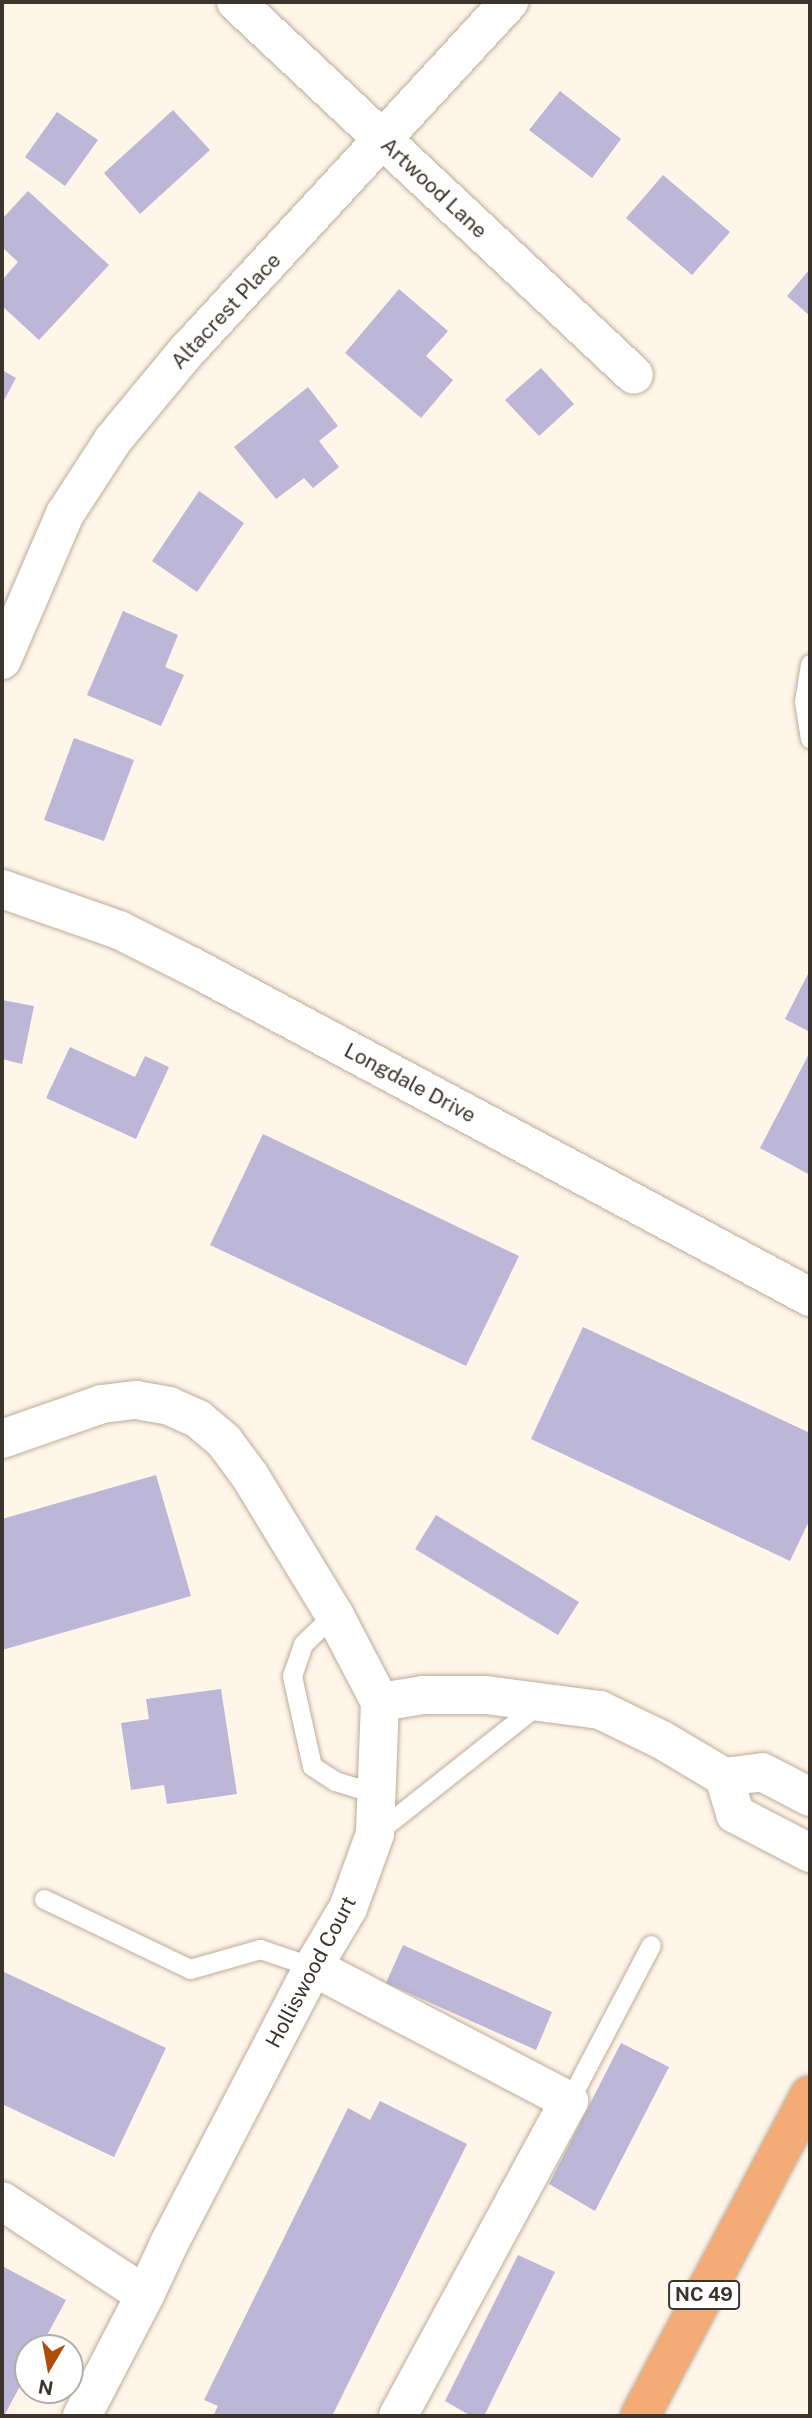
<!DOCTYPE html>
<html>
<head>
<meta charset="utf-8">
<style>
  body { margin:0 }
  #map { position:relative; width:812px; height:2418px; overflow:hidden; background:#fff5e9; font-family:"Public Sans",sans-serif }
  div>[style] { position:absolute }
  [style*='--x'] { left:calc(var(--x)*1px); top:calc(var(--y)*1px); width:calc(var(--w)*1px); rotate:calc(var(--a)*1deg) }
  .building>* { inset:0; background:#bcb6d7 }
  .roads { filter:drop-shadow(0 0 2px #bcad99) drop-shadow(0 0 2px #bcad99) }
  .service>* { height:19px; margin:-9.5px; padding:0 9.5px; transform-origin:9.5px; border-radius:9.5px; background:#fff }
  .minor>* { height:38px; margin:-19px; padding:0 19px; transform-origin:19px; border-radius:19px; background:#fff }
  .primary>* { height:38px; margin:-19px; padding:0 19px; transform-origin:19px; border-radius:19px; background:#f5ab76 }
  span { translate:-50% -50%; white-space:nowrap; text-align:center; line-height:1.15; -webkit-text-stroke:7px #fff; paint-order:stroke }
  .shield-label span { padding:2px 5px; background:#fff; border:2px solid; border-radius:5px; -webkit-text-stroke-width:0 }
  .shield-label { font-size:19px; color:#3b352d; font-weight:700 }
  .street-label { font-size:21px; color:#3b352d }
  .frame { position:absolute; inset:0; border:4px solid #3b352d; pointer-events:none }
  .north { position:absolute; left:14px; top:2334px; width:70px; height:70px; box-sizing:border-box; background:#fff; border:2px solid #b1aeab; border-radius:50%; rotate:190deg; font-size:19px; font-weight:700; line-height:28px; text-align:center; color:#3b352d }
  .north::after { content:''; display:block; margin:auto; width:24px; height:32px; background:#af4d0d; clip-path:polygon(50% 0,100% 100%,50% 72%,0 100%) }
</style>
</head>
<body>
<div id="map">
  <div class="building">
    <div style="clip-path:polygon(560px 91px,621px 139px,592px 178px,529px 130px)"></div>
    <div style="clip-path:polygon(173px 110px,210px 150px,140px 214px,104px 173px)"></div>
    <div style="clip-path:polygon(57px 112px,98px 140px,65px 186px,25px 157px)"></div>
    <div style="clip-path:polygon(663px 175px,730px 232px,692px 275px,626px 218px)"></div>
    <div style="clip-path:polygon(28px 191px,109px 265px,39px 340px,2px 306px,2px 280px,18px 262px,2px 247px,2px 219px)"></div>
    <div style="clip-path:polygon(810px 269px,810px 316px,787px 296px)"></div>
    <div style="clip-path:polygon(399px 289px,448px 331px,426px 356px,453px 380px,421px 418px,345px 353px)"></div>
    <div style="clip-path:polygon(541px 368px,574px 404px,539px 436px,505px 400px)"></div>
    <div style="clip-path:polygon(2px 370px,16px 378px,2px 404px)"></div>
    <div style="clip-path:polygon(308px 387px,338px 426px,319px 441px,339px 467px,313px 488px,304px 478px,276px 499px,234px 447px)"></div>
    <div style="clip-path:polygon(199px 491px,244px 523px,197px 592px,152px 561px)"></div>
    <div style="clip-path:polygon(123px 611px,178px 635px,165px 667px,184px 675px,161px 726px,87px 695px)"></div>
    <div style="clip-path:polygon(74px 738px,134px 760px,104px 841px,44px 820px)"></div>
    <div style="clip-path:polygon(810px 970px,810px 1032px,785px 1019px)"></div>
    <div style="clip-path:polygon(2px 1000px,34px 1006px,22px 1064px,2px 1059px)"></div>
    <div style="clip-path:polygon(70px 1047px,135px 1077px,145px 1056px,169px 1067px,136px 1139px,46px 1098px)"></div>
    <div style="clip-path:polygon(810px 1052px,810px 1175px,760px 1148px)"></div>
    <div style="clip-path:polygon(263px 1134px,519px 1256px,466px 1366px,210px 1245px)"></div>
    <div style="clip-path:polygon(583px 1327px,810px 1433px,810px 1519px,790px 1561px,531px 1439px)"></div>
    <div style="clip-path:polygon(156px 1475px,191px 1596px,2px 1650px,2px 1519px)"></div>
    <div style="clip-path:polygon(436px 1515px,579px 1602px,558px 1635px,415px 1549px)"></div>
    <div style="clip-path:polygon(221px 1689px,237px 1794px,167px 1804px,164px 1785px,131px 1790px,121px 1723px,149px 1719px,146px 1699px)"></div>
    <div style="clip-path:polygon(403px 1945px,552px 2012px,536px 2050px,386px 1983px)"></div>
    <div style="clip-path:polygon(2px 1971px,166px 2048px,114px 2157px,2px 2104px)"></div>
    <div style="clip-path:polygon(621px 2043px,669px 2067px,595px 2211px,549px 2184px)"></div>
    <div style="clip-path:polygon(380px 2101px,467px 2144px,332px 2416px,213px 2416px,218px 2406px,204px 2400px,348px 2108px,370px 2120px)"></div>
    <div style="clip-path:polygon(518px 2255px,555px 2272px,484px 2416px,471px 2416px,445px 2401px)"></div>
    <div style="clip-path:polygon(2px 2266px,66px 2300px,40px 2348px,28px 2348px,28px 2371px,4px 2416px)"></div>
  </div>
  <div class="roads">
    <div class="service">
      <div style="--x:810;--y:664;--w:37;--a:99"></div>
      <div style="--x:804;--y:701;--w:38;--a:81"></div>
      <div style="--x:334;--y:1614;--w:43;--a:135.9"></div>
      <div style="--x:303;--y:1644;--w:34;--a:109"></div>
      <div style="--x:292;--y:1676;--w:92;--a:77.5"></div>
      <div style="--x:312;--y:1766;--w:27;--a:33"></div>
      <div style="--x:335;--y:1781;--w:44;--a:17.2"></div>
      <div style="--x:376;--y:1833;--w:208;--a:-38.4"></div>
      <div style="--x:44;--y:1899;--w:162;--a:25.6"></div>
      <div style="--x:190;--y:1969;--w:73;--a:-15.9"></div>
      <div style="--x:260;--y:1949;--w:56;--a:18.8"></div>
      <div style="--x:569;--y:2101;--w:176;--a:-62.3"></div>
    </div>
    <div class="minor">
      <div style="--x:236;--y:2;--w:545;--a:43.14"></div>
      <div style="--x:2;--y:660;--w:159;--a:-66.7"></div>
      <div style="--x:65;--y:514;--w:88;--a:-57"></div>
      <div style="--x:113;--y:440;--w:113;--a:-50.4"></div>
      <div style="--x:185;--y:353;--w:478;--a:-47.3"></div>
      <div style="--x:2;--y:889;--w:124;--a:19.3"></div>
      <div style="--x:119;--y:930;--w:83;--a:26.6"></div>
      <div style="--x:193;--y:967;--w:700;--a:28.14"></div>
      <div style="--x:2;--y:1439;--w:106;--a:-19.3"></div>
      <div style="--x:102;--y:1404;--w:34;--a:-7"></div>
      <div style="--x:136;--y:1400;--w:34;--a:10"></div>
      <div style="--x:169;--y:1406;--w:32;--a:24"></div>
      <div style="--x:198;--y:1419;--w:34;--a:40"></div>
      <div style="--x:224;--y:1441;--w:44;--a:53.4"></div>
      <div style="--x:250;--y:1476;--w:162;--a:58.7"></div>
      <div style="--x:334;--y:1614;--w:99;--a:62.4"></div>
      <div style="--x:380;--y:1702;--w:132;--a:92.2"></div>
      <div style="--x:375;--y:1834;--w:79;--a:110"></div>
      <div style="--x:348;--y:1908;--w:69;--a:120.7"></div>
      <div style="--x:313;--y:1967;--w:314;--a:117.5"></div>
      <div style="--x:168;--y:2246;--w:54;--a:115.1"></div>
      <div style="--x:145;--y:2295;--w:171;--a:-146.7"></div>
      <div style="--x:380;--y:1702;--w:44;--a:-9.2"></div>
      <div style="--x:423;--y:1695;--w:63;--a:0"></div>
      <div style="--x:486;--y:1695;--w:115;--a:7.5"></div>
      <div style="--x:600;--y:1710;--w:69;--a:25.8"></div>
      <div style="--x:662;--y:1740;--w:72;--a:30.8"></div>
      <div style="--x:724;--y:1777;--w:38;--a:-7"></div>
      <div style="--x:762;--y:1772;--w:54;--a:27.5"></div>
      <div style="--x:724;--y:1777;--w:39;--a:73"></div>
      <div style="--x:735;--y:1814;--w:85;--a:27.5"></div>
      <div style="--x:313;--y:1967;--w:289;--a:27.6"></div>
      <div style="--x:569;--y:2101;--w:358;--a:118.5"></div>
      <div style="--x:82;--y:2416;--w:136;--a:-62.5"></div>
    </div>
    <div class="primary">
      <div style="--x:640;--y:2416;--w:363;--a:-62.1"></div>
    </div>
  </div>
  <div class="shield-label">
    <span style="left:704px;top:2295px">NC 49</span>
  </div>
  <div class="street-label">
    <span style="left:434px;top:188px;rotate:43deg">Artwood Lane</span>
    <span style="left:226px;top:311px;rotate:-47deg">Altacrest Place</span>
    <span style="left:410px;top:1083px;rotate:28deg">Longdale Drive</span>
    <span style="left:311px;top:1972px;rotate:-62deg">Holliswood Court</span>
  </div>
  <div class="frame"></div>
  <div class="north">N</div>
</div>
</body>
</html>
